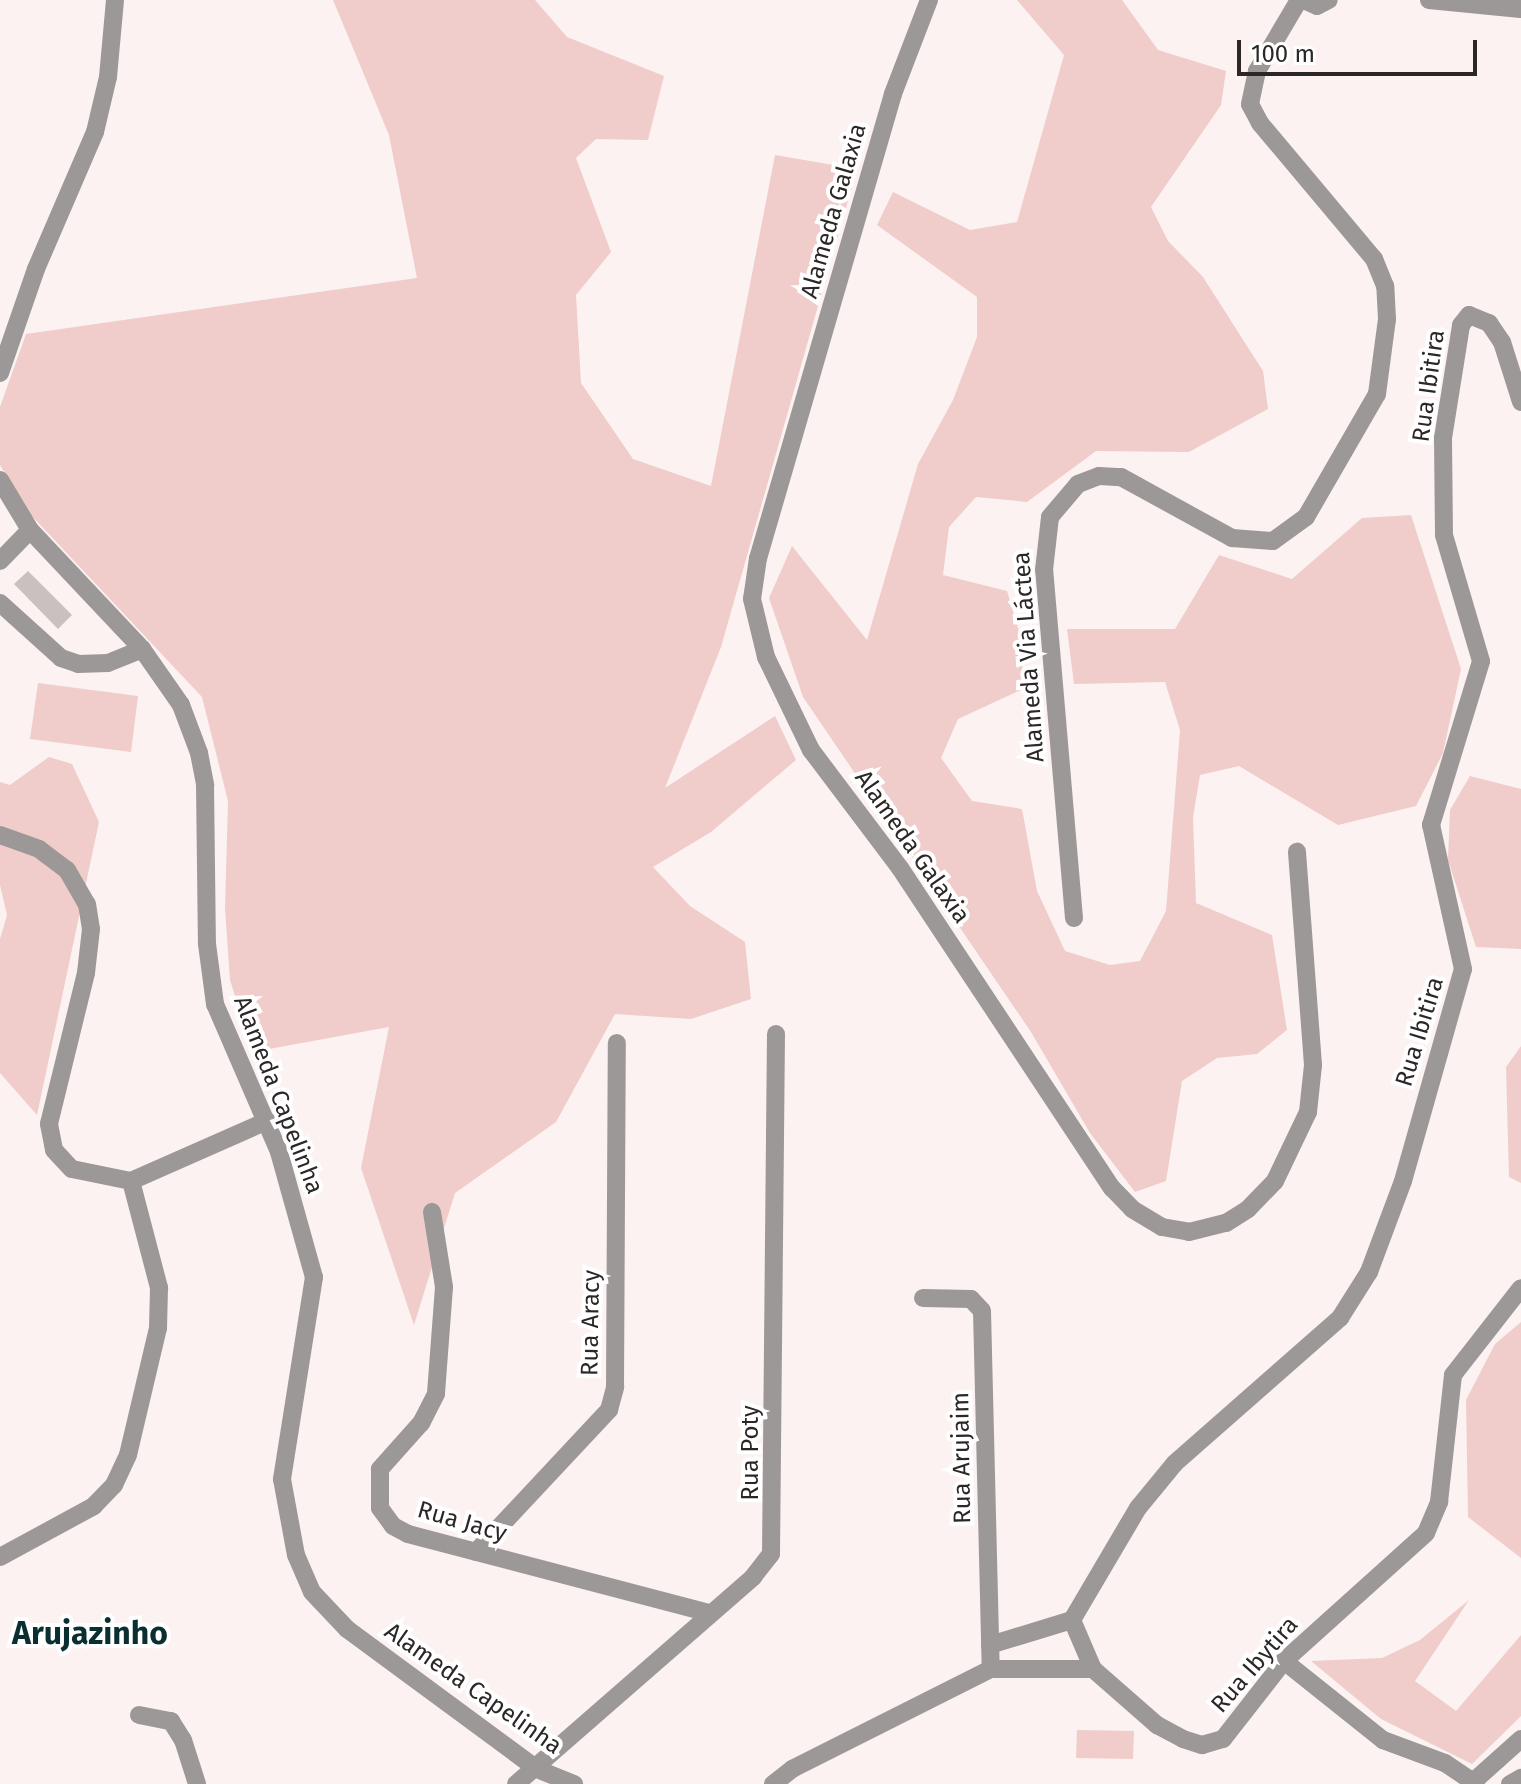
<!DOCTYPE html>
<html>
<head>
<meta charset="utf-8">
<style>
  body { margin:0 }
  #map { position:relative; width:1521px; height:1784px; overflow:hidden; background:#fcf2f2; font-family:"Fira Sans",sans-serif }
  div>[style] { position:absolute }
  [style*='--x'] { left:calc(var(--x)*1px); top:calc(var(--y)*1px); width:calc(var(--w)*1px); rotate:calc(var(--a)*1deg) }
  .green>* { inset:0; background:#f0ccca }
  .building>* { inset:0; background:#cac0bf }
  .minor>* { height:18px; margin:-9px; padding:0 9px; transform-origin:9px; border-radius:9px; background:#9d9898 }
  span { translate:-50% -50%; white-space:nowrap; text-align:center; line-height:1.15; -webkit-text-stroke:8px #fff; paint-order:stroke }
  .street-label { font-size:24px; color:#2a2726 }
  .district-label { font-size:32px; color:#0b2f31; font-weight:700 }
  .scale { position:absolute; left:1237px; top:40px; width:240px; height:36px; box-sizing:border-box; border:4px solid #2a2726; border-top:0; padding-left:10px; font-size:24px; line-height:28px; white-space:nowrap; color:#2a2726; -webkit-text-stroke:6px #fff; paint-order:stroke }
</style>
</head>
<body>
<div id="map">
  <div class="green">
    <div style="clip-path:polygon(333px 0,535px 0,567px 37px,664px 76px,648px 140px,596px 139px,576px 158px,611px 252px,576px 295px,581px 383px,633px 459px,711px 486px,775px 155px,857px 169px,721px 647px,665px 788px,775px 716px,796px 760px,711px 832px,653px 867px,690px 906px,745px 942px,751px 999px,691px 1019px,615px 1014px,556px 1122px,455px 1193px,414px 1325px,361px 1168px,389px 1027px,253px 1052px,230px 980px,225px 908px,228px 801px,202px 697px,30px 514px,0 465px,0 407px,26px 334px,417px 278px,389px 135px)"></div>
    <div style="clip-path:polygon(1017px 0,1122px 0,1158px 50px,1226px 71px,1221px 105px,1151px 207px,1168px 241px,1203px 277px,1263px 371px,1268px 409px,1189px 452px,1096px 451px,1027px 502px,976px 497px,949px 527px,943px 575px,1007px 591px,1021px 638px,1023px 689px,958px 719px,941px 758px,972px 801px,1022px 809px,1037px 891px,1065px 951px,1110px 965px,1140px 961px,1166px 911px,1180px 730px,1165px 682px,1074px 684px,1067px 629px,1175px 629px,1219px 555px,1292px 579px,1362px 518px,1411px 515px,1461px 669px,1443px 753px,1416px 806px,1338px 825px,1239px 766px,1200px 775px,1193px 817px,1196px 903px,1272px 935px,1287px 1030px,1257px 1054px,1217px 1058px,1182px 1081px,1166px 1181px,1135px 1192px,1090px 1133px,1031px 1032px,803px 697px,769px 598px,792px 546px,867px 640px,918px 464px,953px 400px,977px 337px,977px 297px,877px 225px,893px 192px,970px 230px,1017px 222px,1064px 55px)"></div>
    <div style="clip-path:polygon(38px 683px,138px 696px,131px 752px,30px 739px)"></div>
    <div style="clip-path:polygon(49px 757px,72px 764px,99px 822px,37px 1115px,0 1073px,0 939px,7px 915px,0 885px,0 782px,10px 785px)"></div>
    <div style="clip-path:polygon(1470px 776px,1521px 789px,1521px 949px,1476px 947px,1448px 860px,1450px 810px)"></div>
    <div style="clip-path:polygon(1521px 1046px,1521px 1183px,1509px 1177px,1506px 1067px)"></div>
    <div style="clip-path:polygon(1521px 1322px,1521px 1558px,1468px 1517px,1466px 1400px,1495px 1344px)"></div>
    <div style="clip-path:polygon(1469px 1600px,1415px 1681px,1456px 1711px,1521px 1635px,1521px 1716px,1472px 1764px,1381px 1719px,1311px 1661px,1382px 1658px,1420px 1640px)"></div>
    <div style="clip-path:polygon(1077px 1730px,1134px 1731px,1133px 1759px,1076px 1758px)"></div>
  </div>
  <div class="building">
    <div style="clip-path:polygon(28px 571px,72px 615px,58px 629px,14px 584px)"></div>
  </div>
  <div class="minor">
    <div style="--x:929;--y:0;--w:101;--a:111"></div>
    <div style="--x:893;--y:94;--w:483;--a:106.2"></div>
    <div style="--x:758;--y:558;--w:41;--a:98.3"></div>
    <div style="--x:752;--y:599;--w:60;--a:76.4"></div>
    <div style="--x:766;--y:657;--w:103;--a:64.2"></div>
    <div style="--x:811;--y:750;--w:148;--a:53"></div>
    <div style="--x:900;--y:868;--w:384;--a:56.5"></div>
    <div style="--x:1112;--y:1188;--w:29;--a:46"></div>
    <div style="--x:1132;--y:1209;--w:35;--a:31"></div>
    <div style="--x:1162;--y:1227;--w:27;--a:10"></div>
    <div style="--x:1189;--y:1232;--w:38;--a:-14"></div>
    <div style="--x:1226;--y:1223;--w:26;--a:-32"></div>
    <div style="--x:1248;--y:1209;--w:39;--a:-46"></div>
    <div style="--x:1275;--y:1181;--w:76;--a:-64.4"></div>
    <div style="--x:1308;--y:1112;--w:47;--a:-83.9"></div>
    <div style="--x:1313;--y:1065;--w:214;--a:-94.3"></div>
    <div style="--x:1304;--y:0;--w:14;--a:25"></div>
    <div style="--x:1317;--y:6;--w:13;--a:-27"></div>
    <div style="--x:1429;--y:0;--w:92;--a:5.6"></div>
    <div style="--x:0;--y:373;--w:110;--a:-70.9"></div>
    <div style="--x:36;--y:269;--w:149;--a:-66.7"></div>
    <div style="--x:95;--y:132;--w:57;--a:-76.7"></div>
    <div style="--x:108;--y:77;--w:77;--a:-84.8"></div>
    <div style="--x:0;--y:480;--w:58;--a:59"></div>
    <div style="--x:30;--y:530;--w:163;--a:46.7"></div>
    <div style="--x:142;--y:649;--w:68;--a:55.1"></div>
    <div style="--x:181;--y:705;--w:51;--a:69.4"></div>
    <div style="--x:199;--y:753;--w:33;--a:79"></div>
    <div style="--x:205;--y:785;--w:159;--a:89.3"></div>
    <div style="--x:207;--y:944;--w:61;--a:82.4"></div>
    <div style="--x:215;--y:1004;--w:161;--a:66.6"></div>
    <div style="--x:279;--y:1152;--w:130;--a:74.4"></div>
    <div style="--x:314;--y:1277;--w:205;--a:99"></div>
    <div style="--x:282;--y:1479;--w:77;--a:79.6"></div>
    <div style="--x:296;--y:1555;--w:40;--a:66.6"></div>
    <div style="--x:312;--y:1592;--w:51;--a:46.6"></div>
    <div style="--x:347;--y:1629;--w:236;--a:36.4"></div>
    <div style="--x:537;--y:1769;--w:40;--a:22"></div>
    <div style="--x:0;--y:561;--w:43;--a:-45.9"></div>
    <div style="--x:0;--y:603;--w:82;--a:42"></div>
    <div style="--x:61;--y:658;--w:18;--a:19"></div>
    <div style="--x:78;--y:664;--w:30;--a:-2"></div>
    <div style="--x:108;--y:663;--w:37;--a:-22"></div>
    <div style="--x:0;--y:835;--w:41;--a:19.7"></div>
    <div style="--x:39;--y:849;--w:35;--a:37"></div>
    <div style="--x:67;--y:870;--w:39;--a:60"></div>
    <div style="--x:87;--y:904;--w:25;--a:81"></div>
    <div style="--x:91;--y:929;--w:44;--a:96.5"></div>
    <div style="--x:86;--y:973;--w:155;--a:103.8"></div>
    <div style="--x:49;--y:1124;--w:26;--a:79"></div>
    <div style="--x:54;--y:1150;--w:26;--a:47"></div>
    <div style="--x:72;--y:1169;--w:60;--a:11.5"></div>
    <div style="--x:131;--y:1181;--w:111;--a:75.3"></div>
    <div style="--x:159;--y:1288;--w:40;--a:91.4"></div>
    <div style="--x:158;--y:1328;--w:130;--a:103.3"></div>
    <div style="--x:128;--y:1455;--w:33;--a:115"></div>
    <div style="--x:114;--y:1485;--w:29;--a:134"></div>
    <div style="--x:94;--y:1506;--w:107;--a:151.5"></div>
    <div style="--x:1074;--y:918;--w:349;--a:-94.9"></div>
    <div style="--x:1044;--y:570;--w:53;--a:-83.5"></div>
    <div style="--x:1050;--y:517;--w:43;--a:-49.7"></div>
    <div style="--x:1078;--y:484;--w:22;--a:-21"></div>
    <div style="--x:1099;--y:476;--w:22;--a:3"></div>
    <div style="--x:1121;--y:477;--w:127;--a:28.8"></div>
    <div style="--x:1232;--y:538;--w:41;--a:4.2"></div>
    <div style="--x:1273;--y:541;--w:41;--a:-36"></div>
    <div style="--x:1306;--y:517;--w:142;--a:-60"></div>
    <div style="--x:1377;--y:394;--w:76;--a:-82.4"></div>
    <div style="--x:1387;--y:319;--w:33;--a:-93"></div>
    <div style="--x:1385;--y:286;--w:29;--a:-112"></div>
    <div style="--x:1374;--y:259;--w:177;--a:-130"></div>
    <div style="--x:1260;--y:123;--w:21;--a:-118"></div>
    <div style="--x:1250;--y:104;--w:34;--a:-78"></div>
    <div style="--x:1257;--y:71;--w:82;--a:-59.4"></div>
    <div style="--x:131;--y:1181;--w:149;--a:-23.8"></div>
    <div style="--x:432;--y:1212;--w:76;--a:80.9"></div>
    <div style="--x:444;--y:1287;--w:107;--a:94.3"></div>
    <div style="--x:436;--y:1394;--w:33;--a:117"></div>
    <div style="--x:421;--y:1423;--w:62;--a:131.7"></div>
    <div style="--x:380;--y:1469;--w:39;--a:90"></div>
    <div style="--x:380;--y:1508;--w:22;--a:54"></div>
    <div style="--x:393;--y:1526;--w:17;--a:28"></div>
    <div style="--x:408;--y:1534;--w:311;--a:14.7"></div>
    <div style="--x:923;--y:1298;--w:48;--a:1.2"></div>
    <div style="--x:971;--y:1299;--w:16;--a:47"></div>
    <div style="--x:982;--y:1311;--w:358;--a:88.6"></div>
    <div style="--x:476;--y:1552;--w:195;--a:-46.9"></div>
    <div style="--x:609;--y:1410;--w:24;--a:-75"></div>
    <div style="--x:615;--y:1387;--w:344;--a:-89.7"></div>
    <div style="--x:990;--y:1645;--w:86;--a:-17"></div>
    <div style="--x:1284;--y:1661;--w:127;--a:38.6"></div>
    <div style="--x:1383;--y:1740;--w:66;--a:20.4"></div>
    <div style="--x:1445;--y:1763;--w:37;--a:34"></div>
    <div style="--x:1093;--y:1669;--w:53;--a:-113.2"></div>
    <div style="--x:1072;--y:1620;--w:130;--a:-59.5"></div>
    <div style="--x:1138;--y:1508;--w:58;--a:-50.6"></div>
    <div style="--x:1175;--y:1463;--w:220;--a:-41.3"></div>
    <div style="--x:1340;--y:1318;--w:54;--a:-57.8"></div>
    <div style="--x:1369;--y:1272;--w:97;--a:-69.5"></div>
    <div style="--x:1403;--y:1181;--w:220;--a:-74.2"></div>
    <div style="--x:1463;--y:969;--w:148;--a:-102.5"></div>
    <div style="--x:1431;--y:825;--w:171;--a:-73"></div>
    <div style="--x:1481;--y:661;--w:131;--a:-106.4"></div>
    <div style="--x:1444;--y:535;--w:97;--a:-90.6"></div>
    <div style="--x:1443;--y:438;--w:114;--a:-80.9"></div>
    <div style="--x:1461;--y:325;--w:13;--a:-51"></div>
    <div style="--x:1469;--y:315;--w:22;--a:22"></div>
    <div style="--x:1489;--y:323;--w:23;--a:56"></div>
    <div style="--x:1502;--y:342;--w:63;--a:72.4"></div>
    <div style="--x:139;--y:1715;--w:33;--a:11"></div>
    <div style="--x:171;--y:1721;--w:22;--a:58"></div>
    <div style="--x:183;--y:1740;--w:46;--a:72.3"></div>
    <div style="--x:1474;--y:1781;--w:63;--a:-41.8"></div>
    <div style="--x:516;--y:1784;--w:315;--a:-41.1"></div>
    <div style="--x:753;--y:1577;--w:29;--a:-52"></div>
    <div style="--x:771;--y:1554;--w:520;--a:-89.45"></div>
    <div style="--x:773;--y:1784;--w:24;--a:-38"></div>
    <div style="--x:792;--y:1769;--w:223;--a:-26.7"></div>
    <div style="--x:991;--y:1669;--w:102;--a:0"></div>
    <div style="--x:1093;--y:1669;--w:85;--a:41.2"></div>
    <div style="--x:1157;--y:1725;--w:30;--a:28"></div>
    <div style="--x:1183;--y:1739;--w:20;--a:18"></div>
    <div style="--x:1202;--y:1745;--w:22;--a:-16"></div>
    <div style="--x:1223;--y:1739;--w:99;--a:-52"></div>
    <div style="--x:1284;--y:1661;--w:191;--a:-42"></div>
    <div style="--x:1426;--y:1533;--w:34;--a:-67"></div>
    <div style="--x:1439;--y:1502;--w:128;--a:-83.7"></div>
    <div style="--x:1453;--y:1375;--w:110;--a:-52"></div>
    <div style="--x:1510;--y:1784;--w:13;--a:-29"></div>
  </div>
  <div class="street-label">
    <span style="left:834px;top:211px;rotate:-74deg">Alameda Galaxia</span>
    <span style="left:1429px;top:386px;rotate:-82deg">Rua Ibitira</span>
    <span style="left:1029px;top:657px;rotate:-94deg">Alameda Via Láctea</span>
    <span style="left:912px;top:847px;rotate:55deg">Alameda Galaxia</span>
    <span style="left:1420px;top:1032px;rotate:-73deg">Rua Ibitira</span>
    <span style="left:278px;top:1095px;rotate:69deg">Alameda Capelinha</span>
    <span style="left:591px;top:1323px;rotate:-89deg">Rua Aracy</span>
    <span style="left:751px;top:1453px;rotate:-90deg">Rua Poty</span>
    <span style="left:962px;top:1458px;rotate:-91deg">Rua Arujaim</span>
    <span style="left:462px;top:1522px;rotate:16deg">Rua Jacy</span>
    <span style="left:1255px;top:1665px;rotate:-49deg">Rua Ibytira</span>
    <span style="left:473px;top:1689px;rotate:35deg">Alameda Capelinha</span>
  </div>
  <div class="district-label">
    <span style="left:90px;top:1633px">Arujazinho</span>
  </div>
  <div class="scale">100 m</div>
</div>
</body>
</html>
